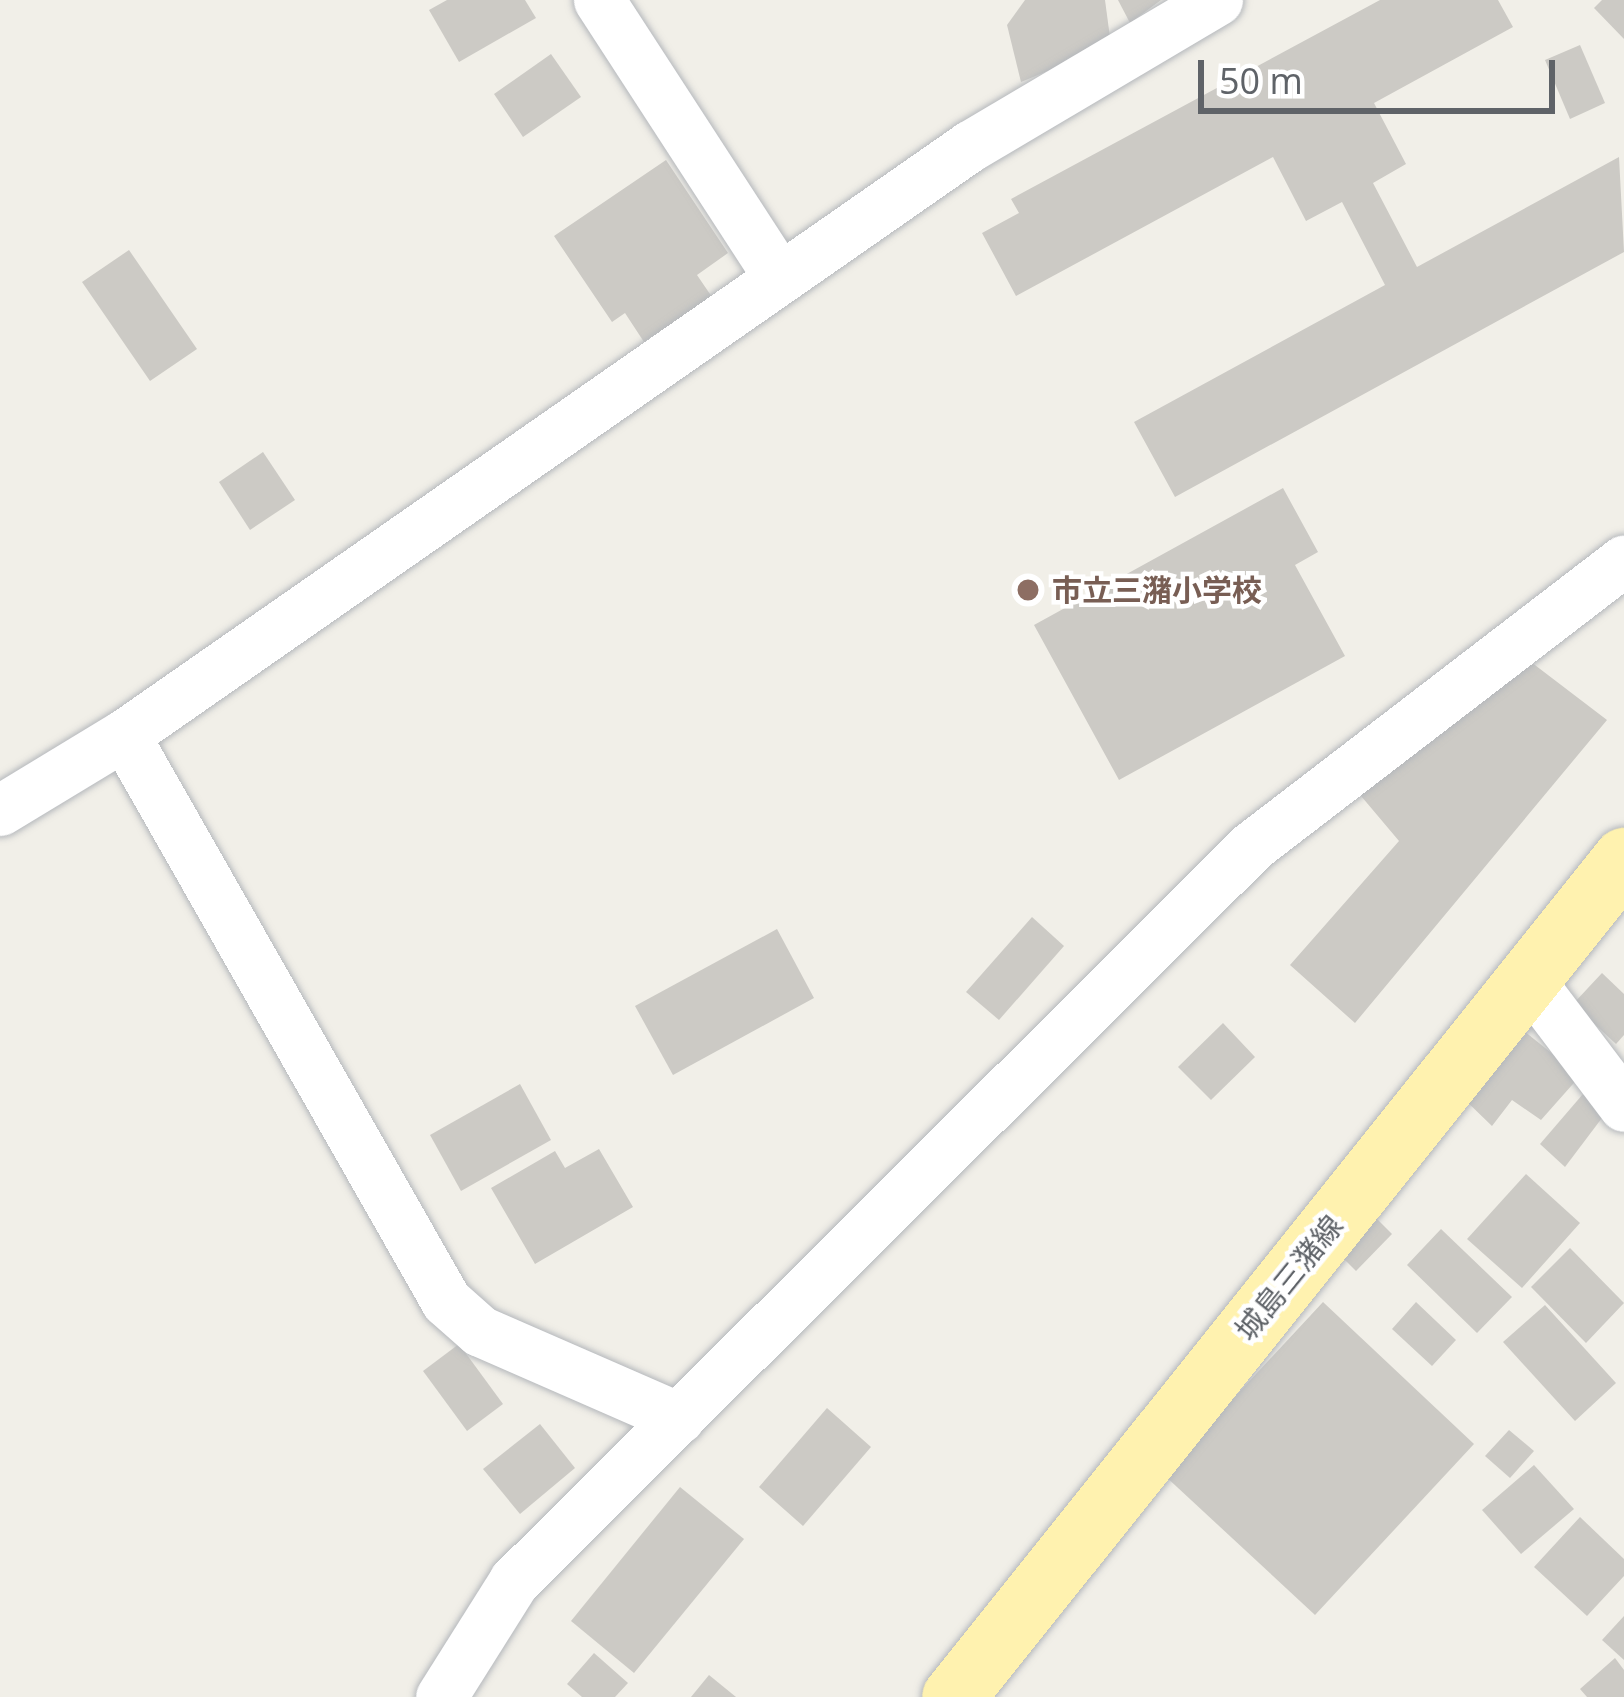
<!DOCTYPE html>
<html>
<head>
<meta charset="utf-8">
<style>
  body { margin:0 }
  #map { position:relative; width:1624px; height:1697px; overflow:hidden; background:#f1efe8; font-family:"Open Sans","Noto Sans JP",sans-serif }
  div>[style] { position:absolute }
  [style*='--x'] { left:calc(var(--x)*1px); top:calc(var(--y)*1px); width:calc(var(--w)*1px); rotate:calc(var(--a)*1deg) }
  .building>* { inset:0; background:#cccac5 }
  .roads { filter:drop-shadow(0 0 3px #b5b8bc) drop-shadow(0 0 3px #b5b8bc) }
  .minor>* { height:51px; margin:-25.5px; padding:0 25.5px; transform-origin:25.5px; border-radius:25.5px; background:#fff }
  .major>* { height:63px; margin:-31.5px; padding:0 31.5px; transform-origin:31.5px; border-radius:31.5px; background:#fff2af }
  .dots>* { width:33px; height:33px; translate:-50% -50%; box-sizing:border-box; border:6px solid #fff; border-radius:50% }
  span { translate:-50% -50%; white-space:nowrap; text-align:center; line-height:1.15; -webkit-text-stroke:9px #fff; paint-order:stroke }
  .education-label { font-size:30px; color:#785e54; font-weight:700 }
  .left { translate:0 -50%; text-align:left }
  .street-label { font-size:30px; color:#5f6368 }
  .scale { position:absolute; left:1198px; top:60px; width:357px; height:54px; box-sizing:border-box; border:6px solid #5f6368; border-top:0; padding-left:15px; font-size:36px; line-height:42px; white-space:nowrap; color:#5f6368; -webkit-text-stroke:9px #fff; paint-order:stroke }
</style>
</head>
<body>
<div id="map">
  <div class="building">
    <div style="clip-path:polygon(447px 0,525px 0,536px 18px,459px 62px,429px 10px)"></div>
    <div style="clip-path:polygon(1025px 0,1105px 0,1111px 45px,1021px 82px,1007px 25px)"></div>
    <div style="clip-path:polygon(1118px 0,1161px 0,1130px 23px)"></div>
    <div style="clip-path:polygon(1380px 0,1498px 0,1513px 27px,1374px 103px,1406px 164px,1373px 183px,1417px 267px,1619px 157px,1624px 252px,1175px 497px,1134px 422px,1385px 285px,1342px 202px,1306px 221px,1273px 157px,1016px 296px,982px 233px,1019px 213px,1011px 199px)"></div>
    <div style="clip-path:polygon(1602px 0,1624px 0,1624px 39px,1594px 8px)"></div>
    <div style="clip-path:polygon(1580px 45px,1605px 103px,1570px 119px,1545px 60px)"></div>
    <div style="clip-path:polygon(551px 54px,581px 97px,523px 137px,494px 94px)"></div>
    <div style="clip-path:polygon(666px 160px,728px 253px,697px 275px,712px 297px,644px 342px,625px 313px,612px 322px,554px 236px)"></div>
    <div style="clip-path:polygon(129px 250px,197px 349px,150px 381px,82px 282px)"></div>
    <div style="clip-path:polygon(263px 452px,295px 500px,250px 530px,219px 482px)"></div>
    <div style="clip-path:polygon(1283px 488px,1318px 552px,1295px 565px,1345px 656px,1119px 780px,1034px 625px)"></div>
    <div style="clip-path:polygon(1527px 659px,1607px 720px,1355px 1023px,1290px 965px,1399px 841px,1356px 790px)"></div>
    <div style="clip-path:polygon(1032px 917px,1064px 946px,999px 1020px,966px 992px)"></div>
    <div style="clip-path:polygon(777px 929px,814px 998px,673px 1075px,635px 1006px)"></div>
    <div style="clip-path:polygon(1602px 973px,1624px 994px,1624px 1035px,1616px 1044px,1573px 1004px)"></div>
    <div style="clip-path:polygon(1223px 1023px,1255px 1057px,1211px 1100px,1178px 1067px)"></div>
    <div style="clip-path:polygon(1524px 1031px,1580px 1076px,1541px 1120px,1512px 1100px,1492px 1126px,1462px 1097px)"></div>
    <div style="clip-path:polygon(520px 1084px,551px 1140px,461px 1191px,430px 1135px)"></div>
    <div style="clip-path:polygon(1589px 1087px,1608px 1110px,1565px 1167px,1540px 1144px)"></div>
    <div style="clip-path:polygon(599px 1149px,633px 1207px,535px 1264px,491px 1188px,555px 1151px,565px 1168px)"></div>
    <div style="clip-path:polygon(1526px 1174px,1580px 1223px,1522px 1288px,1467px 1239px)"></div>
    <div style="clip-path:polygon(1370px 1212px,1392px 1234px,1356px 1271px,1334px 1249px)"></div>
    <div style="clip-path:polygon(1441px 1229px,1512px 1297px,1477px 1333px,1407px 1265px)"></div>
    <div style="clip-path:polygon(1570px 1248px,1624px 1303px,1586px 1343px,1531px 1287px)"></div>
    <div style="clip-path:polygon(1323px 1302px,1474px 1444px,1315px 1615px,1163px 1474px)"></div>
    <div style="clip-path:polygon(1416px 1302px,1456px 1340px,1432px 1366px,1392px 1329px)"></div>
    <div style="clip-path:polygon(1545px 1305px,1616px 1383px,1575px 1421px,1503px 1342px)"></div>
    <div style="clip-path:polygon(459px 1344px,503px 1404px,467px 1431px,423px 1371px)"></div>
    <div style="clip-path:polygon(827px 1408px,871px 1447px,803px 1526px,759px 1487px)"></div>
    <div style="clip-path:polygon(540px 1424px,575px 1468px,520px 1514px,483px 1469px)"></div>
    <div style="clip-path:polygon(1509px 1430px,1534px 1451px,1510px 1478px,1485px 1456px)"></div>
    <div style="clip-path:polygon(1534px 1465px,1574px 1509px,1521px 1554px,1482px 1510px)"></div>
    <div style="clip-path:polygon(680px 1487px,744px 1539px,634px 1673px,571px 1621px)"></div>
    <div style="clip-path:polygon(1580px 1517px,1624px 1559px,1624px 1576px,1587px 1616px,1534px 1567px)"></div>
    <div style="clip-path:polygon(1624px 1616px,1624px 1660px,1602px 1640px)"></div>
    <div style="clip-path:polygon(594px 1653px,628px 1683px,615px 1697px,582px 1697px,567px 1684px)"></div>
    <div style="clip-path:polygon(1615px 1658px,1624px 1670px,1624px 1697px,1587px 1697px,1580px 1689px)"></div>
    <div style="clip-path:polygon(709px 1675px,736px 1697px,691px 1697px)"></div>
  </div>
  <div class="roads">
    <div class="minor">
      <div style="--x:599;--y:0;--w:329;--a:57"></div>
      <div style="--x:124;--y:735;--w:651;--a:60.36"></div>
      <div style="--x:446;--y:1301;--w:45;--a:41.4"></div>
      <div style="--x:480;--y:1331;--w:217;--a:23.6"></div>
      <div style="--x:0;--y:810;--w:145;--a:-31.2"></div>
      <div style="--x:124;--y:735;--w:1031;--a:-34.85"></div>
      <div style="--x:970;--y:146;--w:287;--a:-30.6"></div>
      <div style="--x:1528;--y:979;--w:159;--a:52.9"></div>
      <div style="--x:441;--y:1697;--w:137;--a:-57.8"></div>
      <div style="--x:514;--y:1581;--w:1042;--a:-44.88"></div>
      <div style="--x:1252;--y:846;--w:469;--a:-37.5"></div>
    </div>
    <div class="major">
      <div style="--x:953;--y:1697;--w:1074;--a:-51.32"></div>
    </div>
  </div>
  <div class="dots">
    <div style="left:1028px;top:590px;background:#8d6e63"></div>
  </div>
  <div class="education-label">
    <span class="left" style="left:1052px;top:590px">市立三潴小学校</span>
  </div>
  <div class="street-label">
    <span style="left:1289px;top:1278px;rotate:-51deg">城島三潴線</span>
  </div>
  <div class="scale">50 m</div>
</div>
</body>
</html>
